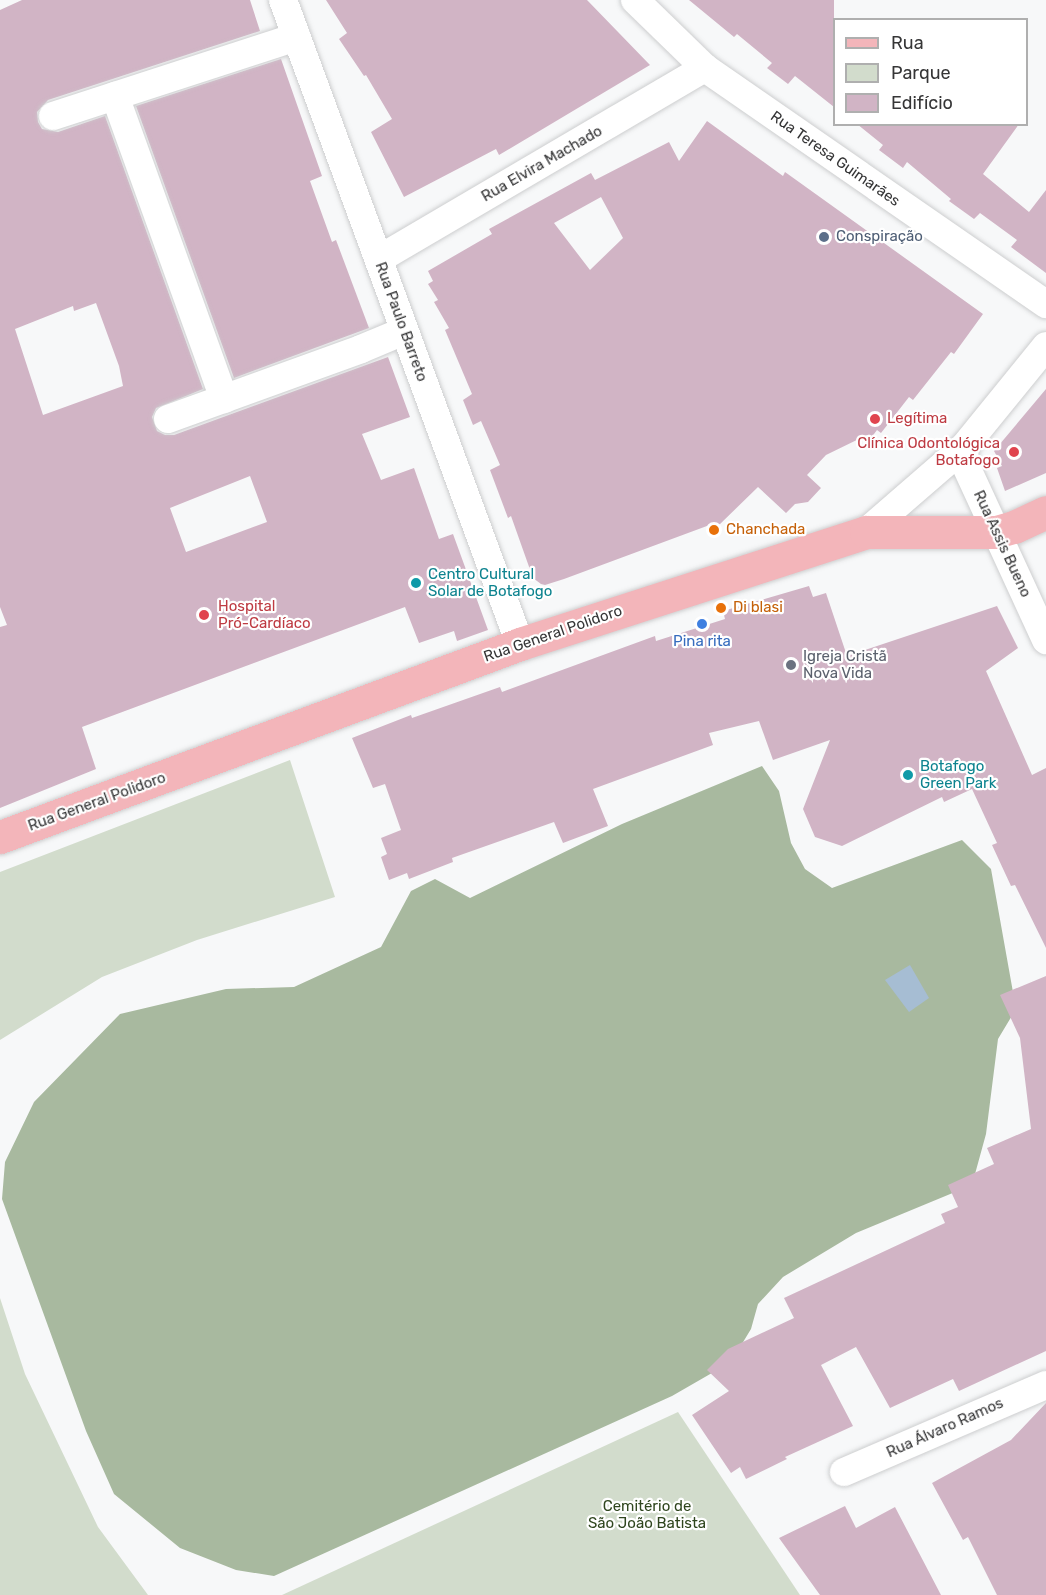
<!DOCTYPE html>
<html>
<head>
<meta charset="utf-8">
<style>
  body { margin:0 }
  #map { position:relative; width:1046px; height:1595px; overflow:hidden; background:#f7f8f9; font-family:Rubik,sans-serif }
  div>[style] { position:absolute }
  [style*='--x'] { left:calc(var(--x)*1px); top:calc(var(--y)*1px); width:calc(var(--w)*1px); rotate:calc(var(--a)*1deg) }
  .green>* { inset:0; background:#d2dccc }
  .forest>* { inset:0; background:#a8b99f }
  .water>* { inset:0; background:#a6bdd3 }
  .building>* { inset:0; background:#d1b4c5 }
  .roads { filter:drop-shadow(0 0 2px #cdcecf) drop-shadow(0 0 2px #cdcecf) }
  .minor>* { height:28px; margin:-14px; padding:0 14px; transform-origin:14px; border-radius:14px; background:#fff }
  .major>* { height:33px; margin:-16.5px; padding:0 16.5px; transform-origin:16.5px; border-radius:16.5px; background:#f3b5ba }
  .dots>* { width:16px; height:16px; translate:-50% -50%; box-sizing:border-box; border:3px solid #fff; border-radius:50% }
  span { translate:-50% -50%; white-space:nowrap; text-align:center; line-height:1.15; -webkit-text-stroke:4.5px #fff; paint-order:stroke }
  .street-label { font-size:15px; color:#363637 }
  .service-label { font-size:15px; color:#4e5e75 }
  .left { translate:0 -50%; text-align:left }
  .health-label { font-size:15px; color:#be3a42 }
  .right { translate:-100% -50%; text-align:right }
  .food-label { font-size:15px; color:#c56008 }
  .culture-label { font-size:15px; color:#0d838f }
  .shop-label { font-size:15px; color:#366cbe }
  .worship-label { font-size:15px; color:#5b616d }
  .park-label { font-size:15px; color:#2f461e }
  .legend { position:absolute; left:833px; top:18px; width:195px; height:108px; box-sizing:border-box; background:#fff; border:2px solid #afafaf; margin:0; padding:8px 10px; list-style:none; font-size:18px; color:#363637 }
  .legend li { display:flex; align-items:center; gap:12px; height:30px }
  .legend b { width:30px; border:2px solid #afafaf }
</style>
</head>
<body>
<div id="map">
  <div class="green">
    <div style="clip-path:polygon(290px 760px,335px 897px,197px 940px,102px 977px,0 1040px,0 872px)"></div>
    <div style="clip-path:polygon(0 1298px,25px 1374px,98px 1527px,148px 1595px,0 1595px)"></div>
    <div style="clip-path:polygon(678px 1412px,800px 1595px,282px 1595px)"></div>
  </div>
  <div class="forest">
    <div style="clip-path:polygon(762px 766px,779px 791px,791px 843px,805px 869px,832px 888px,962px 840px,991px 869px,1016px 1009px,998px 1039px,986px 1134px,972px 1185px,856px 1233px,783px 1277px,758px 1304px,751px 1329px,731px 1362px,672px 1396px,274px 1576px,236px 1570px,180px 1548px,114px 1494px,86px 1431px,2px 1199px,5px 1162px,34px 1102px,120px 1014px,226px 989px,294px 987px,381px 947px,411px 891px,435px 879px,470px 898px,622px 824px)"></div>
  </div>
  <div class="water">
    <div style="clip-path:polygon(910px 965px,929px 998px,909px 1012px,885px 980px)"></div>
  </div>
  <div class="building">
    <div style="clip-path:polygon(evenodd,22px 0,250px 0,260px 31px,48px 100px,37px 112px,38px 122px,42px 129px,58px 132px,105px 116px,203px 389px,156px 408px,152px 417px,157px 431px,165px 435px,174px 435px,388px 357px,410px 417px,362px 434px,381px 480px,414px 468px,439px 539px,453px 534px,488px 630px,457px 641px,454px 631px,419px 643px,405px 607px,370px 620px,82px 727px,96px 769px,0 808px,0 627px,7px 625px,0 607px,0 10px,22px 0,96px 303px,119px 366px,123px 386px,43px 415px,15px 329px,73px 306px,74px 311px,96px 303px,22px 0,250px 476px,267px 522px,186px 552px,170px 508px,250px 476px)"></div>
    <div style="clip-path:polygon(326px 0,587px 0,650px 65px,499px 155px,496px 149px,404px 197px,371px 132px,392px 119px,366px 75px,364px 76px,339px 39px,347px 33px)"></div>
    <div style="clip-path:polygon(689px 0,834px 0,834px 107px,795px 76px,788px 84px,767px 68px,772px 63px,737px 34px,734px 37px)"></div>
    <div style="clip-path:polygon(281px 59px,322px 176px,310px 181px,332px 242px,336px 240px,369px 328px,234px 378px,136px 106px)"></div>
    <div style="clip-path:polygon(evenodd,707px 121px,783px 176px,785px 172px,983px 314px,954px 354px,951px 352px,913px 400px,909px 397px,881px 433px,877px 430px,871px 438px,867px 435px,826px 455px,807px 475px,821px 488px,808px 502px,795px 504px,786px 513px,758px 487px,718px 526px,715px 523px,564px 579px,545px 585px,541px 584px,533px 578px,511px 516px,508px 518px,490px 470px,500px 465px,481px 421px,473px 425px,463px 400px,472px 394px,445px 330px,449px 328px,434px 302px,438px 300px,428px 284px,433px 281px,428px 271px,492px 234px,489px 229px,591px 173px,595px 180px,669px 142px,679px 161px,707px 121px,601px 197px,623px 238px,590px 270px,554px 223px,601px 197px)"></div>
    <div style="clip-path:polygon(857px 124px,1019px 124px,983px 174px,1029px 212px,1046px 190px,1046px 273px,1011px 247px,1017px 240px,980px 213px,974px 219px,949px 201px,951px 199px,907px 162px,903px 168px,879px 150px,883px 145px)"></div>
    <div style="clip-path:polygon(1046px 389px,1046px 473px,1005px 491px,997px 468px,1002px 466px,994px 451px)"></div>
    <div style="clip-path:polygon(809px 586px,813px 597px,826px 593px,847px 656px,997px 606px,1018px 648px,986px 671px,1032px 775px,1046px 768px,1046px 948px,1015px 885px,1011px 886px,998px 858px,992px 845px,997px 843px,972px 789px,944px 802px,942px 797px,842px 846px,815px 837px,803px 809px,830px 740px,773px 760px,759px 721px,709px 733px,713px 745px,593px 789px,608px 826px,563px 843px,554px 822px,452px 858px,453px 862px,409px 879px,407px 873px,389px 880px,381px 857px,387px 854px,381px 838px,401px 830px,385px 784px,373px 788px,352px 738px,411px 715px,412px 718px,500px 687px,502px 692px,655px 636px,656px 641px,725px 619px,723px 611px)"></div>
    <div style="clip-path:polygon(1046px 976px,1046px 1351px,959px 1391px,953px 1379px,890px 1408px,856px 1347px,821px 1365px,853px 1426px,785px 1457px,787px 1459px,746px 1479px,740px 1467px,731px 1473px,692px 1415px,729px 1391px,707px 1370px,728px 1349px,794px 1318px,784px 1298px,945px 1223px,941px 1214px,958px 1207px,948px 1185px,994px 1164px,987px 1148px,1031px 1129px,1020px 1038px,1000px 995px)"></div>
    <div style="clip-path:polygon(1046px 1403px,1046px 1595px,997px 1595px,968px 1537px,963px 1540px,932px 1483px,1011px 1440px)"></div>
    <div style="clip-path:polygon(845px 1506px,856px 1528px,895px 1507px,941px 1595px,820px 1595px,779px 1538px)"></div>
  </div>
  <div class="roads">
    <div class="minor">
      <div style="--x:283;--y:0;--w:686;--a:69.8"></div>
      <div style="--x:635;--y:0;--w:98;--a:44.2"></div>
      <div style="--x:705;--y:68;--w:415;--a:34.7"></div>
      <div style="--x:115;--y:96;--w:322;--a:70.2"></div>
      <div style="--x:53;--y:116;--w:256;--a:-18"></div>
      <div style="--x:379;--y:259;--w:378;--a:-30.4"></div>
      <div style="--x:168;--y:419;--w:205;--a:-19.9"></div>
      <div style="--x:361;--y:349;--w:47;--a:-22.7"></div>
      <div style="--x:964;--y:447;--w:17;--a:87"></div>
      <div style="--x:965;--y:464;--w:194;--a:65.3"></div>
      <div style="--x:866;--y:532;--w:130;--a:-40.9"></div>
      <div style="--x:964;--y:447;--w:130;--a:-50.9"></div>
      <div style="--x:844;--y:1472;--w:220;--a:-23.3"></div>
    </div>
    <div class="major">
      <div style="--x:0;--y:837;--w:555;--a:-20.36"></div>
      <div style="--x:520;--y:644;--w:364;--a:-17.9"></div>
      <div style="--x:866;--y:532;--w:130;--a:0"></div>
      <div style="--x:996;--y:532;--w:19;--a:-16"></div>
      <div style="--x:1014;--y:527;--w:35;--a:-25"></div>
    </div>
  </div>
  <div class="dots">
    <div style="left:824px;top:237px;background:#5c6f8a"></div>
    <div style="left:875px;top:419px;background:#e0444e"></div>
    <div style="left:1014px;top:452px;background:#e0444e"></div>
    <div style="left:714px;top:530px;background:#e8710a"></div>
    <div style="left:416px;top:583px;background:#0f9aa8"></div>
    <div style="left:721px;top:608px;background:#e8710a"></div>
    <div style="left:204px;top:615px;background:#e0444e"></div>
    <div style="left:702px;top:624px;background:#3f7fe0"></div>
    <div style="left:791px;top:665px;background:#6b7280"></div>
    <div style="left:908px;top:775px;background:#0f9aa8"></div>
  </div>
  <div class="street-label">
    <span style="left:835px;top:159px;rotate:35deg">Rua Teresa Guimarães</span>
    <span style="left:542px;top:164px;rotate:-30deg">Rua Elvira Machado</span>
    <span style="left:401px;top:322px;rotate:70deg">Rua Paulo Barreto</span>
    <span style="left:1002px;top:544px;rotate:65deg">Rua Assis Bueno</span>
    <span style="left:553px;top:634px;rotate:-19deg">Rua General Polidoro</span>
    <span style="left:97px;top:802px;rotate:-20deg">Rua General Polidoro</span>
    <span style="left:945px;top:1428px;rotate:-24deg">Rua Álvaro Ramos</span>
  </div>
  <div class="service-label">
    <span class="left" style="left:836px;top:237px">Conspiração</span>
  </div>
  <div class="health-label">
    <span class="left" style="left:887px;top:419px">Legítima</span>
    <span class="right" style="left:1000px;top:452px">Clínica Odontológica<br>Botafogo</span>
    <span class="left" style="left:218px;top:615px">Hospital<br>Pró-Cardíaco</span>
  </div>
  <div class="food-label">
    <span class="left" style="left:726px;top:530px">Chanchada</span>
    <span class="left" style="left:733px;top:608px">Di blasi</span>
  </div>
  <div class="culture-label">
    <span class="left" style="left:428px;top:583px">Centro Cultural<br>Solar de Botafogo</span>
    <span class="left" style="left:920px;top:775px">Botafogo<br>Green Park</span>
  </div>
  <div class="shop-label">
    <span style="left:702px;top:642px">Pina rita</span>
  </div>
  <div class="worship-label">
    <span class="left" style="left:803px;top:665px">Igreja Cristã<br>Nova Vida</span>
  </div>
  <div class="park-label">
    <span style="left:647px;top:1515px">Cemitério de<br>São João Batista</span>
  </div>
  <ul class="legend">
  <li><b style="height:8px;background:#f3b5ba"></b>Rua</li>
  <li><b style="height:16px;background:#d2dccc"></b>Parque</li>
  <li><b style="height:16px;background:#d1b4c5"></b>Edifício</li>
  </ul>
</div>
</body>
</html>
